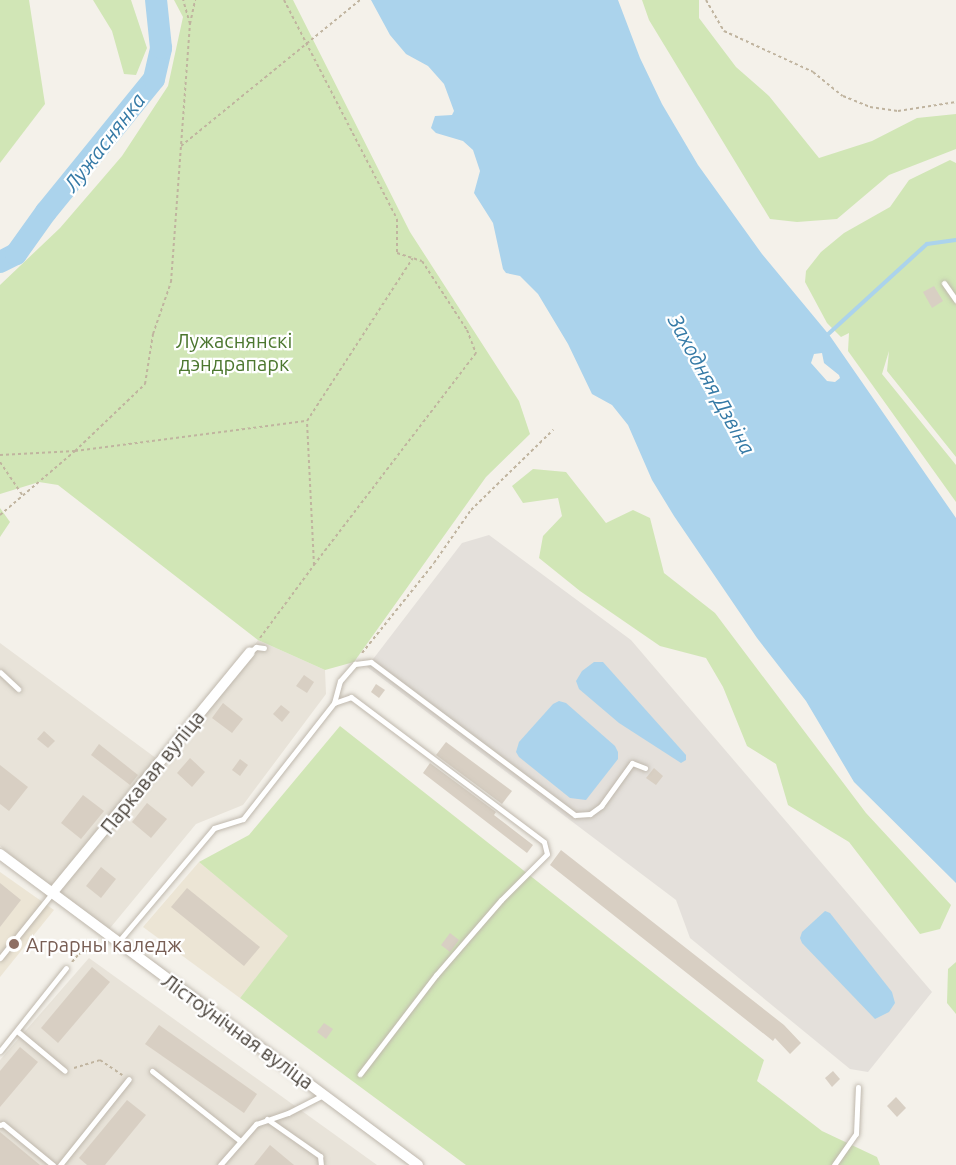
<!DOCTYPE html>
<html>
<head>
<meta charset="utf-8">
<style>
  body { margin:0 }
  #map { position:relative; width:956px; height:1165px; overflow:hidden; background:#f4f1ea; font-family:Ubuntu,sans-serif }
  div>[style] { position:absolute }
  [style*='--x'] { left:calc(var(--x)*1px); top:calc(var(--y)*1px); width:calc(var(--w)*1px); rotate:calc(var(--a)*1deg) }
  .residential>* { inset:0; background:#e8e3d9 }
  .industrial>* { inset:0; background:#e4e0db }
  .education>* { inset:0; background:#ece5d5 }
  .green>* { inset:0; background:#d1e6b6 }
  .water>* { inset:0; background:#abd3ec }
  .stream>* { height:4px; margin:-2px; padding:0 2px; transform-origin:2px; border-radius:2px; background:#abd3ec }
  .river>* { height:22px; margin:-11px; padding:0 11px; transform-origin:11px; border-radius:11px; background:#abd3ec }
  .building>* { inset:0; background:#d8cfc3 }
  .path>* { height:2px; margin-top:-1px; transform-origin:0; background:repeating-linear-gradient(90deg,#c0b49f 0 3px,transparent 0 6px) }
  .roads { filter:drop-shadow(0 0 2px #bfb8ad) drop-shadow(0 0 2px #bfb8ad) }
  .lane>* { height:5px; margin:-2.5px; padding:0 2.5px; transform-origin:2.5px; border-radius:2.5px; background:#fff }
  .street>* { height:10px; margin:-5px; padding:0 5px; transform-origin:5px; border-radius:5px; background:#fff }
  .dots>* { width:16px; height:16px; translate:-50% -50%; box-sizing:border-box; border:3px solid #fff; border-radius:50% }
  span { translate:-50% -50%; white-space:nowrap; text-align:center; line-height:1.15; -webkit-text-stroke:4.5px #fff; paint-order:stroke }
  .park-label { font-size:20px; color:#4c772f }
  .street-label { font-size:20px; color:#484139 }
  .education-label { font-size:20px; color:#785e54 }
  .left { translate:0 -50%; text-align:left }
  .water-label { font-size:21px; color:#357aa6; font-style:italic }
</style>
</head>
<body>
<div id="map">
  <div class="residential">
    <div style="clip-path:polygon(258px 640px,325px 670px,326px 694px,243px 805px,196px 824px,106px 933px,0 846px,0 643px,168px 767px)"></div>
    <div style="clip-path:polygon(89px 958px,377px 1165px,0 1165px,0 1060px)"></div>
  </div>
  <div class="industrial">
    <div style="clip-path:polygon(489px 535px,631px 640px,932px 992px,868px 1072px,850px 1069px,690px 938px,676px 900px,367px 667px,462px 543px)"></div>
  </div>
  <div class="education">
    <div style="clip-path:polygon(199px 862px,289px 936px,240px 998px,143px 927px)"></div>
    <div style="clip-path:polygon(0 872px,54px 910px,0 977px)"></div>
  </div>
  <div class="green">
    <div style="clip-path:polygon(0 0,29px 0,45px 104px,0 163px)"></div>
    <div style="clip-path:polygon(93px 0,131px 0,147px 48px,136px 75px,124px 74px,112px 31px)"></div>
    <div style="clip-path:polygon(174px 0,293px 0,410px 232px,519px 401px,530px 434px,486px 477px,354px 662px,325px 670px,258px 640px,58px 485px,39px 482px,0 494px,0 285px,60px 228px,122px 156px,168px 86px,183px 17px)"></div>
    <div style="clip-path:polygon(642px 0,699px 0,699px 18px,736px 67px,769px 96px,819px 158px,872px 141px,917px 118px,956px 114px,956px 149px,889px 175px,837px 219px,797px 222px,770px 219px,649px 20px)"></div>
    <div style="clip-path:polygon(950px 160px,956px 163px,956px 457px,887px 371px,889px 351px,882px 374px,956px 465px,956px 502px,848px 351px,849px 333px,841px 337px,827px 323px,805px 282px,806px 271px,821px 252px,844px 233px,890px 207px,909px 180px)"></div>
    <div style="clip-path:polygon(533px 469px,566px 472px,606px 523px,633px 510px,650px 518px,664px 573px,715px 613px,866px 813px,951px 905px,940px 929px,920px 934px,849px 842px,788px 805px,776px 764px,747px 746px,723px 687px,706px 658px,660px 646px,580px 591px,539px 558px,543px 536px,562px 516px,558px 498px,523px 503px,512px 486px)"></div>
    <div style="clip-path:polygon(0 508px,10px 522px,0 537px)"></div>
    <div style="clip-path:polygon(340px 726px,764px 1060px,757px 1081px,822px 1131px,877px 1157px,880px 1165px,466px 1165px,240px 998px,288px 936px,199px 862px,249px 835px)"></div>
    <div style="clip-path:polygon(956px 962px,956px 1014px,947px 1003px,948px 969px)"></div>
  </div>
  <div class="water">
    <div style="clip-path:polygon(evenodd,371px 0,618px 0,640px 58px,662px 104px,698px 165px,762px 254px,830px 336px,956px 518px,956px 883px,854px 782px,806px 701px,757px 638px,674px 516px,652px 480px,628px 425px,612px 405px,592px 394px,568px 344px,538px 294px,520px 276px,506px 273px,503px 269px,493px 223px,474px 193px,480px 171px,473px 150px,463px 141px,436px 133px,431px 128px,435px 116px,452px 115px,454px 111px,444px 84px,428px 66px,406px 54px,390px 35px,371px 0,822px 353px,824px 363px,839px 375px,840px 378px,835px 382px,827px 381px,811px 363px,814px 354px,822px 353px)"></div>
    <div style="clip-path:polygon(594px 662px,603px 662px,686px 755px,686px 760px,681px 763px,619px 723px,579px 689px,576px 681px,582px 671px)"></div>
    <div style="clip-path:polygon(559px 701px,566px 703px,615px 746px,618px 752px,618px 759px,586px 800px,570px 798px,519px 757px,516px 752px,519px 742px,553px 704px)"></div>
    <div style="clip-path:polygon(825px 911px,830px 913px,892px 992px,895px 1003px,889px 1012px,875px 1019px,802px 943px,800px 938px,802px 932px)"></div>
  </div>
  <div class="stream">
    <div style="--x:825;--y:337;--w:138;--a:-42.4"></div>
    <div style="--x:927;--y:244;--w:29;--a:-8"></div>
  </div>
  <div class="river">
    <div style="--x:0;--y:262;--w:18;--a:-27"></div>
    <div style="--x:16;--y:254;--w:52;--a:-54.5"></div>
    <div style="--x:46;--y:212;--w:171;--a:-50.9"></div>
    <div style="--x:154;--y:79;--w:32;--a:-77"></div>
    <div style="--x:161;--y:48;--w:48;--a:-95.9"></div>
  </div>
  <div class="building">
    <div style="clip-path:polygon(934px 286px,943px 301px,932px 308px,923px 292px)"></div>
    <div style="clip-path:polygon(304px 675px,314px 682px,307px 693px,296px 686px)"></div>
    <div style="clip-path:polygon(376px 684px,385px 690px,379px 698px,371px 692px)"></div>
    <div style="clip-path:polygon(223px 703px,243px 719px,232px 733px,212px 718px)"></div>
    <div style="clip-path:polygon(281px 705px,290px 712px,282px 722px,273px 714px)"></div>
    <div style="clip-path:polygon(44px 731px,55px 741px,48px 748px,37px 739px)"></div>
    <div style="clip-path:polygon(446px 742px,512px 791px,502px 804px,436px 755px)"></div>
    <div style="clip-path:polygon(99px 744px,138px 775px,130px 785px,91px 755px)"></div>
    <div style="clip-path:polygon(190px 758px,205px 772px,192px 787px,177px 773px)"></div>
    <div style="clip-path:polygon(240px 759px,248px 765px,240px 776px,232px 770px)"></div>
    <div style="clip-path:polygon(430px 763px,496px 812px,494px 815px,533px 845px,527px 853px,423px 773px)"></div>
    <div style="clip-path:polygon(0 765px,28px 787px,9px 811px,0 804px)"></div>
    <div style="clip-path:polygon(654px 768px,663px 776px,656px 785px,646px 778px)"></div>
    <div style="clip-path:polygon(83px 795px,104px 811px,81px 839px,61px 823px)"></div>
    <div style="clip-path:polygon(147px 803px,167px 819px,151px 838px,132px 822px)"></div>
    <div style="clip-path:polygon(561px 850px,784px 1025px,801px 1043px,790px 1054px,775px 1038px,773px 1041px,550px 865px)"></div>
    <div style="clip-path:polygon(101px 867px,116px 879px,101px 898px,86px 886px)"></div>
    <div style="clip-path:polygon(0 883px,21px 900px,0 927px)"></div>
    <div style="clip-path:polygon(187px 888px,260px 947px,244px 966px,171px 907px)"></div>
    <div style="clip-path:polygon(450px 933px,459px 940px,450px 952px,441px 945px)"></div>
    <div style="clip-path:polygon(92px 967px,110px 982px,58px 1043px,41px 1028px)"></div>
    <div style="clip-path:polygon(324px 1023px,333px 1029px,326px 1039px,317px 1032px)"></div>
    <div style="clip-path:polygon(159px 1025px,257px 1094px,244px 1113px,145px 1044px)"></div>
    <div style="clip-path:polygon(20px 1047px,38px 1062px,0 1107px,0 1071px)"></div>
    <div style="clip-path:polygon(833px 1071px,840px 1079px,832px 1087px,825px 1078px)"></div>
    <div style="clip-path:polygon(896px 1097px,906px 1108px,897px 1117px,887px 1106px)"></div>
    <div style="clip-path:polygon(127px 1100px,146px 1115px,105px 1165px,87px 1165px,79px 1158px)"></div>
    <div style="clip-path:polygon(0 1132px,40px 1165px,0 1165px)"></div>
    <div style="clip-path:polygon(270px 1145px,294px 1165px,254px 1165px)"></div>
  </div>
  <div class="path">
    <div style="--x:284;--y:0;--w:246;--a:62.7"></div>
    <div style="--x:397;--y:219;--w:34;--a:90"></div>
    <div style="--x:397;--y:253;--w:26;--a:18"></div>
    <div style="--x:422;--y:261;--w:82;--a:56.9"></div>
    <div style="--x:467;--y:330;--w:25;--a:69"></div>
    <div style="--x:476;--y:353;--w:267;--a:127.4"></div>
    <div style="--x:706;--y:0;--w:36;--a:60"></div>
    <div style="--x:724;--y:31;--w:98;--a:24.7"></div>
    <div style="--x:813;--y:72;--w:38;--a:39"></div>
    <div style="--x:843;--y:96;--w:29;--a:22"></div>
    <div style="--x:870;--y:107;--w:28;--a:8"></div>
    <div style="--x:898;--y:111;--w:59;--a:-8.8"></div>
    <div style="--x:190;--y:24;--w:25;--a:-78"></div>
    <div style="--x:181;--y:146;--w:231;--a:-39.2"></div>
    <div style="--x:0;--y:455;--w:75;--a:-3.1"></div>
    <div style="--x:75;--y:451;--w:234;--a:-7.4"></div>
    <div style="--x:0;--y:462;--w:41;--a:55.9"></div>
    <div style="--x:0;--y:515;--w:99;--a:-40.5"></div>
    <div style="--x:75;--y:451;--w:97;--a:-43.7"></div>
    <div style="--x:145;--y:384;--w:51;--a:-80.9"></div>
    <div style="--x:153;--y:334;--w:55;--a:-70.9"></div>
    <div style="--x:171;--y:282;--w:259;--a:-85.8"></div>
    <div style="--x:190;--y:24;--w:25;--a:-106"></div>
    <div style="--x:260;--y:638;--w:91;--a:-53.5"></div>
    <div style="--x:314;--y:565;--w:144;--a:-92.8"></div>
    <div style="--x:307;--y:421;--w:194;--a:-57"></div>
    <div style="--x:362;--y:653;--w:115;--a:-51.3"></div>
    <div style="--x:434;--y:563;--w:65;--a:-55.1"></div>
    <div style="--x:471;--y:510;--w:115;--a:-44.3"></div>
    <div style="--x:72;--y:962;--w:11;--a:-49"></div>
    <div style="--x:79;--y:954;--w:26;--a:-21"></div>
    <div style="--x:74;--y:1068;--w:27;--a:-17"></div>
    <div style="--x:100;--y:1060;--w:27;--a:34"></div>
  </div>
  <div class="roads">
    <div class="lane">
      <div style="--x:944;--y:283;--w:21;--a:55"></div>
      <div style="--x:250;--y:652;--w:8;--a:-40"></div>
      <div style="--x:256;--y:647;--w:8;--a:7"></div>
      <div style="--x:0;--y:672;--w:25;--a:43"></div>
      <div style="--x:334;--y:703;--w:18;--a:-19"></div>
      <div style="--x:351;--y:697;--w:241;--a:36.9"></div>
      <div style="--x:544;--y:842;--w:12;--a:76"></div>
      <div style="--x:547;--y:854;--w:65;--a:135"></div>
      <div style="--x:501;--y:900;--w:99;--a:130.9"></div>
      <div style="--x:436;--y:975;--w:125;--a:127.5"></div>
      <div style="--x:118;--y:942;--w:149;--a:-49.9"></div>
      <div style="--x:214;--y:828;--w:30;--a:-17"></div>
      <div style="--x:243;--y:819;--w:147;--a:-51.9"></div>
      <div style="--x:334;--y:703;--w:23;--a:-75"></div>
      <div style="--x:340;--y:681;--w:23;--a:-49"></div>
      <div style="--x:355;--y:664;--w:16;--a:-7"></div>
      <div style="--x:371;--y:662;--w:255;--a:36.9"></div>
      <div style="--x:575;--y:815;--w:15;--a:-4"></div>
      <div style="--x:590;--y:814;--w:14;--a:-36"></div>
      <div style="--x:601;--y:806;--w:53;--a:-54.2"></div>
      <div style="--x:632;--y:763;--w:14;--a:21"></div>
      <div style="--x:0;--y:958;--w:85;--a:-51.2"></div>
      <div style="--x:17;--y:1031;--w:62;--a:39.8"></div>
      <div style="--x:0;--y:1051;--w:106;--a:-51.5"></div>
      <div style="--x:152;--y:1071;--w:111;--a:38.4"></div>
      <div style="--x:267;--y:1119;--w:65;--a:34.9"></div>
      <div style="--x:320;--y:1156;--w:9;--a:84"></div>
      <div style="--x:0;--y:1125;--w:3;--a:-18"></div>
      <div style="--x:3;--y:1124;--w:65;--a:39.4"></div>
      <div style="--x:60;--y:1165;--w:110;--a:-51.3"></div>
      <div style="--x:220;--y:1165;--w:55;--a:-48.7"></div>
      <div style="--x:256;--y:1124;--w:34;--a:-19"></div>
      <div style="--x:288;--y:1113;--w:39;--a:-27"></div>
      <div style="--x:834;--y:1165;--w:38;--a:-55"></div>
      <div style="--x:856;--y:1134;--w:47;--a:-87.6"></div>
    </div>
    <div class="street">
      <div style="--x:0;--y:854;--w:521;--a:36.65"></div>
      <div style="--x:53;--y:892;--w:310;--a:-50.6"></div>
    </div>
  </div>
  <div class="dots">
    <div style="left:14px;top:944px;background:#8d6e63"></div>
  </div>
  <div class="park-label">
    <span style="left:234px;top:352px">Лужаснянскі<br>дэндрапарк</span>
  </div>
  <div class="street-label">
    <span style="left:152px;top:772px;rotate:-51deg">Паркавая вуліца</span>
    <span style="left:238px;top:1031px;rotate:36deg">Лістоўнічная вуліца</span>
  </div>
  <div class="education-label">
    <span class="left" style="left:26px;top:944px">Аграрны каледж</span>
  </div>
  <div class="water-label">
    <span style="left:104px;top:142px;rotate:-52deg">Лужаснянка</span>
    <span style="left:712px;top:384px;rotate:61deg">Заходняя Дзвіна</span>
  </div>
</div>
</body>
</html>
